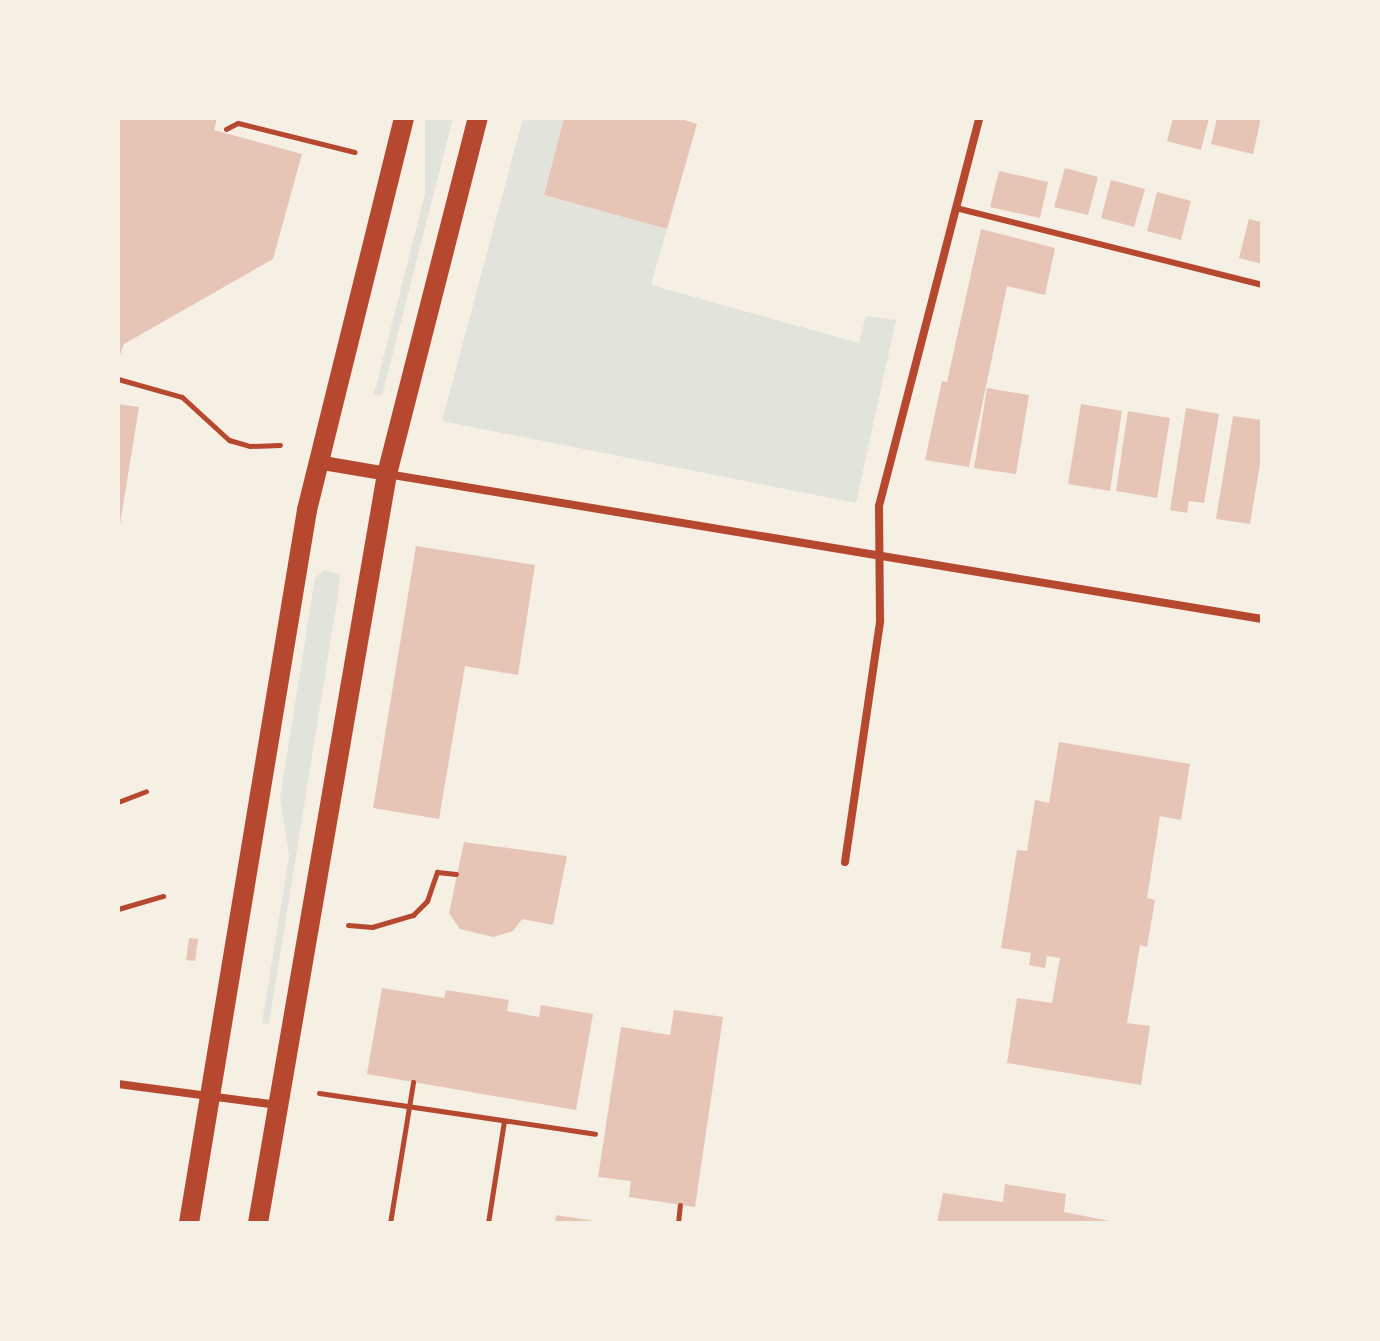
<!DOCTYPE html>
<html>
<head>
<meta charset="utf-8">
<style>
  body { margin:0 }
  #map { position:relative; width:1380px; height:1341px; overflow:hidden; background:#f6efe4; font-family:"Source Serif 4",serif }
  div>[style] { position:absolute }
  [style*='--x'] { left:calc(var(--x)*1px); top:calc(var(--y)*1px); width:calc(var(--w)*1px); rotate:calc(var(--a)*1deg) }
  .green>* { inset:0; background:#e2e4dc }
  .building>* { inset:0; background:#e6c5b7 }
  .path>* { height:5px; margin:-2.5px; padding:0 2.5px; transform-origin:2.5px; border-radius:2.5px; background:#b5482f }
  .service>* { height:6px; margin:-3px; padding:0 3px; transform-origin:3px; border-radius:3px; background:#b5482f }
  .minor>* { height:8px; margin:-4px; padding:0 4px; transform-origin:4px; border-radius:4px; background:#b5482f }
  .tertiary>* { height:14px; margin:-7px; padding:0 7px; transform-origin:7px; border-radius:7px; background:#b5482f }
  .primary>* { height:20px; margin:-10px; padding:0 10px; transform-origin:10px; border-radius:10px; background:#b5482f }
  span { translate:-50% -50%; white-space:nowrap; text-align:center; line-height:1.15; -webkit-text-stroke:8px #f6efe4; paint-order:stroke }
  .frame { position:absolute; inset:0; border:120px solid #f6efe4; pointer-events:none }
</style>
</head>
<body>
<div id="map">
  <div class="green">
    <div style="clip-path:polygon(425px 118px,453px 118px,382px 396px,374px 394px,425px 194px)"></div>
    <div style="clip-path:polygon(523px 118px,564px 118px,544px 195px,667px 229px,651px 285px,859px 343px,866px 316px,896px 320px,856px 503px,442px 421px)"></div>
    <div style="clip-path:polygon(325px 570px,339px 575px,340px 582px,269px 1024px,262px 1023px,289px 856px,280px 798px,315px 578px)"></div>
  </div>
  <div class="building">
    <div style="clip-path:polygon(118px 118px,217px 118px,214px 130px,302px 154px,273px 259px,124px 344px,118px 360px)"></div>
    <div style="clip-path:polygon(564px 118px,678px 118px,697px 124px,667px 229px,544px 195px)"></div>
    <div style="clip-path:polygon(1173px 118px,1209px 118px,1201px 150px,1167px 141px)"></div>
    <div style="clip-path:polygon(1217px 118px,1261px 118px,1253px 154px,1211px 144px)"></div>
    <div style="clip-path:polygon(1065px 168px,1098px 177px,1088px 215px,1054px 207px)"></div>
    <div style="clip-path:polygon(999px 171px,1048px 182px,1040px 218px,990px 207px)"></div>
    <div style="clip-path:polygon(1111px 180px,1145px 189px,1134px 227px,1101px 218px)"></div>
    <div style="clip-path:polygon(1157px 192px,1191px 201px,1181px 240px,1147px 231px)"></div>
    <div style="clip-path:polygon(1249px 219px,1262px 222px,1262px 264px,1239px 258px)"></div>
    <div style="clip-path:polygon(981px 229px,1055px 248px,1045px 295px,1007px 286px,969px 467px,925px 460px,942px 381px,947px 382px)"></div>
    <div style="clip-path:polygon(987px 388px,1029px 395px,1016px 474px,974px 468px)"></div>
    <div style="clip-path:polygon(118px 404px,139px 407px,120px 524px,118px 523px)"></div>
    <div style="clip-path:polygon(1081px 404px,1122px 411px,1110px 491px,1068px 484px)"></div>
    <div style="clip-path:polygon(1186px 408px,1219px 414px,1204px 503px,1189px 501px,1187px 513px,1170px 510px)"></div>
    <div style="clip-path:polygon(1128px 411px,1170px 418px,1157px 498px,1116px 491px)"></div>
    <div style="clip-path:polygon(1233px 416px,1262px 420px,1262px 452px,1250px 524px,1216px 519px)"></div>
    <div style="clip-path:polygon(416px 546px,535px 565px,518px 675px,465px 666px,439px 819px,373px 808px)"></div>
    <div style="clip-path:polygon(1059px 742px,1190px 764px,1181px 820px,1160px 816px,1147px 898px,1155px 900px,1147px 947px,1140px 945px,1127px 1023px,1150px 1026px,1141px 1085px,1007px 1063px,1017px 998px,1052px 1003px,1060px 958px,1047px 956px,1045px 968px,1029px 965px,1031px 953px,1001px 948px,1017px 850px,1027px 851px,1035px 800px,1049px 803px)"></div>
    <div style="clip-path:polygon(464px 842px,567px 856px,553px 925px,522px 919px,513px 931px,493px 937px,460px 929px,449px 913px)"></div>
    <div style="clip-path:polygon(189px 938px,198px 939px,195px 961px,186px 960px)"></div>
    <div style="clip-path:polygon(382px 988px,444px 998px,446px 990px,509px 1000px,507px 1011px,539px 1017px,541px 1005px,593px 1014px,576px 1110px,367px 1074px)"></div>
    <div style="clip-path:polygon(674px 1010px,723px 1017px,695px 1207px,629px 1197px,631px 1181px,598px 1177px,621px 1027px,670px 1035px)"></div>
    <div style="clip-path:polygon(1005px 1184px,1066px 1194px,1064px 1212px,1120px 1223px,937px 1223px,943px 1193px,1003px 1202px)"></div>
    <div style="clip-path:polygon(556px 1215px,595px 1221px,595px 1223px,555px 1223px)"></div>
  </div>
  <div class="path">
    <div style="--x:226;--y:129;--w:13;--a:-27"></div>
    <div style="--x:238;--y:123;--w:120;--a:14"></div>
    <div style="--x:118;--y:379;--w:66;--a:15.7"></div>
    <div style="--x:182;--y:397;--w:64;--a:42.5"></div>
    <div style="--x:229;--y:440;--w:22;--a:16"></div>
    <div style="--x:250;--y:446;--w:30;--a:-2"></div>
    <div style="--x:118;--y:802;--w:30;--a:-21"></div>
    <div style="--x:118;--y:909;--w:47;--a:-16.1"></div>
    <div style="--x:348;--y:925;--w:24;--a:5"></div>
    <div style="--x:372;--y:927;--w:43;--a:-16.3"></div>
    <div style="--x:413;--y:915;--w:20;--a:-45"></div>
    <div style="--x:427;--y:901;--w:31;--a:-71"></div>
    <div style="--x:437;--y:872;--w:19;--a:6"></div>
    <div style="--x:319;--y:1093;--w:279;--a:8.4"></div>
    <div style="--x:390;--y:1223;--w:143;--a:-80.7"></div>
    <div style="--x:488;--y:1223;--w:103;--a:-81.1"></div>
    <div style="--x:678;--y:1223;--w:18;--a:-84"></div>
  </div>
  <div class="service">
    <div style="--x:956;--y:208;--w:316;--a:14.1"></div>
  </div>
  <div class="minor">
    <div style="--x:387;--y:474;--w:887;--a:9.41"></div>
    <div style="--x:845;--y:862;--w:244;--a:-81.7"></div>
    <div style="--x:880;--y:621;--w:115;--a:-90.5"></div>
    <div style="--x:879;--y:506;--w:401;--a:-75.5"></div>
    <div style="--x:118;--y:1084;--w:161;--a:7.5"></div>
  </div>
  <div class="tertiary">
    <div style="--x:317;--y:462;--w:71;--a:9.7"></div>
  </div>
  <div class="primary">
    <div style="--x:189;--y:1223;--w:723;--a:-80.6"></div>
    <div style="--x:307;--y:510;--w:404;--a:-76.1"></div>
    <div style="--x:258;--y:1223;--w:760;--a:-80.23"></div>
    <div style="--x:387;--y:474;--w:367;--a:-75.7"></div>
  </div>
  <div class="frame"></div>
</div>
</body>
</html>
